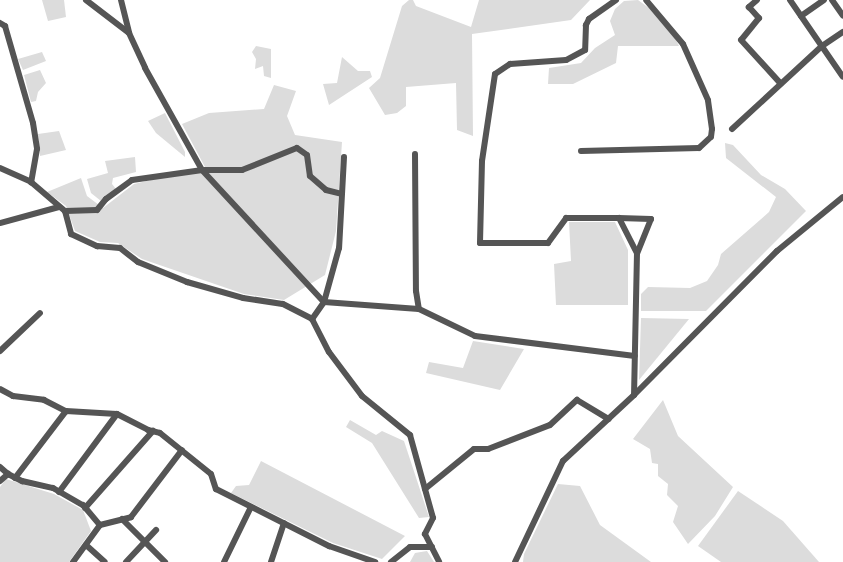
<!DOCTYPE html>
<html>
<head>
<meta charset="utf-8">
<style>
  body { margin:0 }
  #map { position:relative; width:843px; height:562px; overflow:hidden; background:#fff; font-family:Arial,sans-serif }
  div>[style] { position:absolute }
  [style*='--x'] { left:calc(var(--x)*1px); top:calc(var(--y)*1px); width:calc(var(--w)*1px); rotate:calc(var(--a)*1deg) }
  .green>* { inset:0; background:#dcdcdc }
  .minor>* { height:6px; margin:-3px; padding:0 3px; transform-origin:3px; border-radius:3px; background:#555 }
  span { translate:-50% -50%; white-space:nowrap; text-align:center; line-height:1.15; -webkit-text-stroke:4px #fff; paint-order:stroke }
</style>
</head>
<body>
<div id="map">
  <div class="green">
    <div style="clip-path:polygon(42px 0,64px 0,66px 17px,48px 21px)"></div>
    <div style="clip-path:polygon(409px 0,413px 0,416px 6px,471px 27px,479px 0,590px 0,571px 20px,472px 34px,473px 136px,457px 130px,456px 83px,406px 87px,406px 106px,397px 113px,385px 115px,369px 88px,380px 78px,402px 6px)"></div>
    <div style="clip-path:polygon(638px 0,653px 11px,673px 34px,679px 46px,618px 46px,616px 63px,573px 84px,548px 84px,549px 68px,581px 63px,595px 48px,615px 35px,610px 21px,615px 9px,624px 1px)"></div>
    <div style="clip-path:polygon(256px 46px,271px 49px,271px 78px,264px 76px,263px 66px,255px 69px,256px 59px,252px 52px)"></div>
    <div style="clip-path:polygon(42px 52px,46px 61px,23px 70px,18px 59px)"></div>
    <div style="clip-path:polygon(342px 57px,358px 71px,370px 71px,372px 77px,329px 105px,323px 84px,337px 83px)"></div>
    <div style="clip-path:polygon(40px 70px,46px 83px,38px 92px,36px 101px,31px 102px,24px 75px)"></div>
    <div style="clip-path:polygon(274px 85px,296px 91px,287px 116px,295px 135px,342px 142px,336px 231px,325px 275px,284px 300px,244px 294px,142px 259px,118px 243px,100px 242px,75px 231px,66px 206px,47px 192px,81px 178px,87px 196px,103px 208px,134px 184px,205px 167px,182px 124px,209px 113px,264px 109px)"></div>
    <div style="clip-path:polygon(165px 113px,185px 152px,185px 157px,156px 133px,148px 121px)"></div>
    <div style="clip-path:polygon(59px 131px,66px 150px,40px 156px,38px 134px)"></div>
    <div style="clip-path:polygon(725px 143px,733px 145px,761px 175px,785px 189px,806px 211px,706px 311px,641px 311px,641px 294px,648px 287px,690px 288px,707px 281px,718px 265px,721px 254px,769px 212px,776px 197px,726px 158px)"></div>
    <div style="clip-path:polygon(135px 157px,136px 172px,113px 178px,112px 184px,116px 189px,101px 201px,91px 193px,87px 179px,108px 173px,105px 161px)"></div>
    <div style="clip-path:polygon(569px 222px,615px 222px,628px 250px,628px 305px,556px 305px,554px 264px,571px 261px)"></div>
    <div style="clip-path:polygon(641px 318px,689px 319px,639px 380px)"></div>
    <div style="clip-path:polygon(473px 341px,524px 349px,500px 390px,426px 373px,429px 362px,463px 368px)"></div>
    <div style="clip-path:polygon(663px 400px,678px 436px,733px 487px,715px 516px,688px 544px,673px 522px,678px 506px,667px 495px,668px 484px,658px 476px,658px 464px,652px 463px,650px 449px,633px 439px)"></div>
    <div style="clip-path:polygon(350px 420px,376px 435px,382px 431px,404px 441px,429px 517px,419px 518px,372px 443px,346px 427px)"></div>
    <div style="clip-path:polygon(261px 461px,405px 536px,382px 559px,333px 543px,231px 493px,236px 486px,249px 485px)"></div>
    <div style="clip-path:polygon(6px 479px,54px 494px,83px 510px,91px 531px,69px 562px,0 562px,0 487px)"></div>
    <div style="clip-path:polygon(558px 484px,580px 486px,600px 525px,651px 562px,523px 562px,524px 554px)"></div>
    <div style="clip-path:polygon(738px 491px,783px 521px,819px 562px,721px 562px,698px 546px)"></div>
    <div style="clip-path:polygon(427px 551px,434px 562px,410px 562px,415px 553px)"></div>
  </div>
  <div class="minor">
    <div style="--x:86;--y:0;--w:54;--a:37.5"></div>
    <div style="--x:129;--y:33;--w:38;--a:65"></div>
    <div style="--x:145;--y:68;--w:117;--a:60.8"></div>
    <div style="--x:202;--y:170;--w:180;--a:47.3"></div>
    <div style="--x:324;--y:302;--w:21;--a:125"></div>
    <div style="--x:312;--y:319;--w:37;--a:63"></div>
    <div style="--x:329;--y:352;--w:55;--a:53.1"></div>
    <div style="--x:362;--y:396;--w:62;--a:39.1"></div>
    <div style="--x:410;--y:435;--w:86;--a:74.5"></div>
    <div style="--x:433;--y:518;--w:18;--a:117"></div>
    <div style="--x:425;--y:534;--w:31;--a:63"></div>
    <div style="--x:121;--y:0;--w:34;--a:76"></div>
    <div style="--x:616;--y:0;--w:33;--a:145"></div>
    <div style="--x:589;--y:19;--w:7;--a:117"></div>
    <div style="--x:586;--y:25;--w:25;--a:92"></div>
    <div style="--x:585;--y:50;--w:21;--a:152"></div>
    <div style="--x:566;--y:60;--w:56;--a:175.9"></div>
    <div style="--x:510;--y:64;--w:18;--a:146"></div>
    <div style="--x:495;--y:74;--w:88;--a:98.5"></div>
    <div style="--x:482;--y:161;--w:82;--a:91.4"></div>
    <div style="--x:480;--y:243;--w:68;--a:0"></div>
    <div style="--x:548;--y:243;--w:31;--a:-54"></div>
    <div style="--x:566;--y:218;--w:53;--a:0"></div>
    <div style="--x:619;--y:218;--w:39;--a:63"></div>
    <div style="--x:757;--y:0;--w:11;--a:139"></div>
    <div style="--x:749;--y:7;--w:15;--a:48"></div>
    <div style="--x:759;--y:18;--w:28;--a:129"></div>
    <div style="--x:741;--y:40;--w:59;--a:47.7"></div>
    <div style="--x:790;--y:0;--w:93;--a:55.5"></div>
    <div style="--x:832;--y:0;--w:19;--a:55"></div>
    <div style="--x:801;--y:16;--w:28;--a:-35"></div>
    <div style="--x:0;--y:23;--w:6;--a:31"></div>
    <div style="--x:5;--y:26;--w:101;--a:73.9"></div>
    <div style="--x:33;--y:123;--w:26;--a:81"></div>
    <div style="--x:37;--y:149;--w:34;--a:100"></div>
    <div style="--x:732;--y:129;--w:122;--a:-42.7"></div>
    <div style="--x:822;--y:46;--w:25;--a:-34"></div>
    <div style="--x:581;--y:151;--w:118;--a:-1.5"></div>
    <div style="--x:699;--y:148;--w:16;--a:-43"></div>
    <div style="--x:711;--y:137;--w:8;--a:-83"></div>
    <div style="--x:712;--y:129;--w:29;--a:-98"></div>
    <div style="--x:708;--y:100;--w:61;--a:-114.1"></div>
    <div style="--x:683;--y:44;--w:57;--a:-130.1"></div>
    <div style="--x:415;--y:154;--w:137;--a:89.6"></div>
    <div style="--x:416;--y:291;--w:18;--a:81"></div>
    <div style="--x:419;--y:309;--w:62;--a:25.7"></div>
    <div style="--x:475;--y:336;--w:161;--a:7.1"></div>
    <div style="--x:344;--y:157;--w:91;--a:93.1"></div>
    <div style="--x:339;--y:248;--w:56;--a:105.5"></div>
    <div style="--x:324;--y:302;--w:95;--a:4.2"></div>
    <div style="--x:0;--y:168;--w:34;--a:24"></div>
    <div style="--x:31;--y:182;--w:45;--a:40.5"></div>
    <div style="--x:65;--y:211;--w:24;--a:75"></div>
    <div style="--x:71;--y:234;--w:29;--a:25"></div>
    <div style="--x:97;--y:246;--w:23;--a:5"></div>
    <div style="--x:120;--y:248;--w:23;--a:38"></div>
    <div style="--x:138;--y:262;--w:53;--a:22.2"></div>
    <div style="--x:187;--y:282;--w:58;--a:15.9"></div>
    <div style="--x:243;--y:298;--w:40;--a:8.5"></div>
    <div style="--x:283;--y:304;--w:33;--a:27"></div>
    <div style="--x:65;--y:211;--w:32;--a:-2"></div>
    <div style="--x:97;--y:210;--w:14;--a:-51"></div>
    <div style="--x:106;--y:199;--w:32;--a:-36"></div>
    <div style="--x:132;--y:180;--w:71;--a:-8.1"></div>
    <div style="--x:202;--y:170;--w:40;--a:0"></div>
    <div style="--x:242;--y:170;--w:59;--a:-21.8"></div>
    <div style="--x:297;--y:148;--w:12;--a:35"></div>
    <div style="--x:307;--y:155;--w:21;--a:82"></div>
    <div style="--x:310;--y:176;--w:21;--a:41"></div>
    <div style="--x:326;--y:190;--w:16;--a:14"></div>
    <div style="--x:619;--y:218;--w:32;--a:2"></div>
    <div style="--x:651;--y:219;--w:37;--a:112"></div>
    <div style="--x:637;--y:253;--w:142;--a:91.2"></div>
    <div style="--x:0;--y:223;--w:61;--a:-15.2"></div>
    <div style="--x:0;--y:351;--w:55;--a:-43.5"></div>
    <div style="--x:0;--y:389;--w:15;--a:28"></div>
    <div style="--x:13;--y:396;--w:31;--a:7"></div>
    <div style="--x:44;--y:400;--w:25;--a:27"></div>
    <div style="--x:66;--y:411;--w:51;--a:3.4"></div>
    <div style="--x:117;--y:414;--w:35;--a:27"></div>
    <div style="--x:148;--y:430;--w:12;--a:14"></div>
    <div style="--x:160;--y:433;--w:65;--a:38.8"></div>
    <div style="--x:211;--y:474;--w:16;--a:72"></div>
    <div style="--x:216;--y:489;--w:127;--a:26.8"></div>
    <div style="--x:329;--y:546;--w:49;--a:19.2"></div>
    <div style="--x:0;--y:467;--w:11;--a:41"></div>
    <div style="--x:15;--y:478;--w:84;--a:-52.7"></div>
    <div style="--x:0;--y:481;--w:11;--a:-41"></div>
    <div style="--x:8;--y:474;--w:16;--a:27"></div>
    <div style="--x:22;--y:481;--w:32;--a:13"></div>
    <div style="--x:53;--y:488;--w:34;--a:30"></div>
    <div style="--x:83;--y:505;--w:26;--a:50"></div>
    <div style="--x:100;--y:525;--w:46;--a:126.1"></div>
    <div style="--x:425;--y:489;--w:63;--a:-39.2"></div>
    <div style="--x:474;--y:449;--w:14;--a:0"></div>
    <div style="--x:488;--y:449;--w:66;--a:-21.2"></div>
    <div style="--x:550;--y:425;--w:37;--a:-43"></div>
    <div style="--x:577;--y:400;--w:37;--a:31"></div>
    <div style="--x:59;--y:492;--w:97;--a:-53.4"></div>
    <div style="--x:85;--y:508;--w:103;--a:-48.6"></div>
    <div style="--x:122;--y:519;--w:61;--a:45"></div>
    <div style="--x:100;--y:525;--w:32;--a:-14"></div>
    <div style="--x:131;--y:517;--w:84;--a:-52.7"></div>
    <div style="--x:86;--y:545;--w:25;--a:42"></div>
    <div style="--x:126;--y:562;--w:44;--a:-46.8"></div>
    <div style="--x:224;--y:562;--w:61;--a:-63.9"></div>
    <div style="--x:271;--y:562;--w:41;--a:-71.6"></div>
    <div style="--x:391;--y:562;--w:24;--a:-38"></div>
    <div style="--x:410;--y:547;--w:22;--a:0"></div>
    <div style="--x:515;--y:562;--w:112;--a:-64.6"></div>
    <div style="--x:563;--y:461;--w:97;--a:-42.9"></div>
    <div style="--x:634;--y:395;--w:203;--a:-45.2"></div>
    <div style="--x:777;--y:251;--w:85;--a:-39.3"></div>
  </div>
</div>
</body>
</html>
